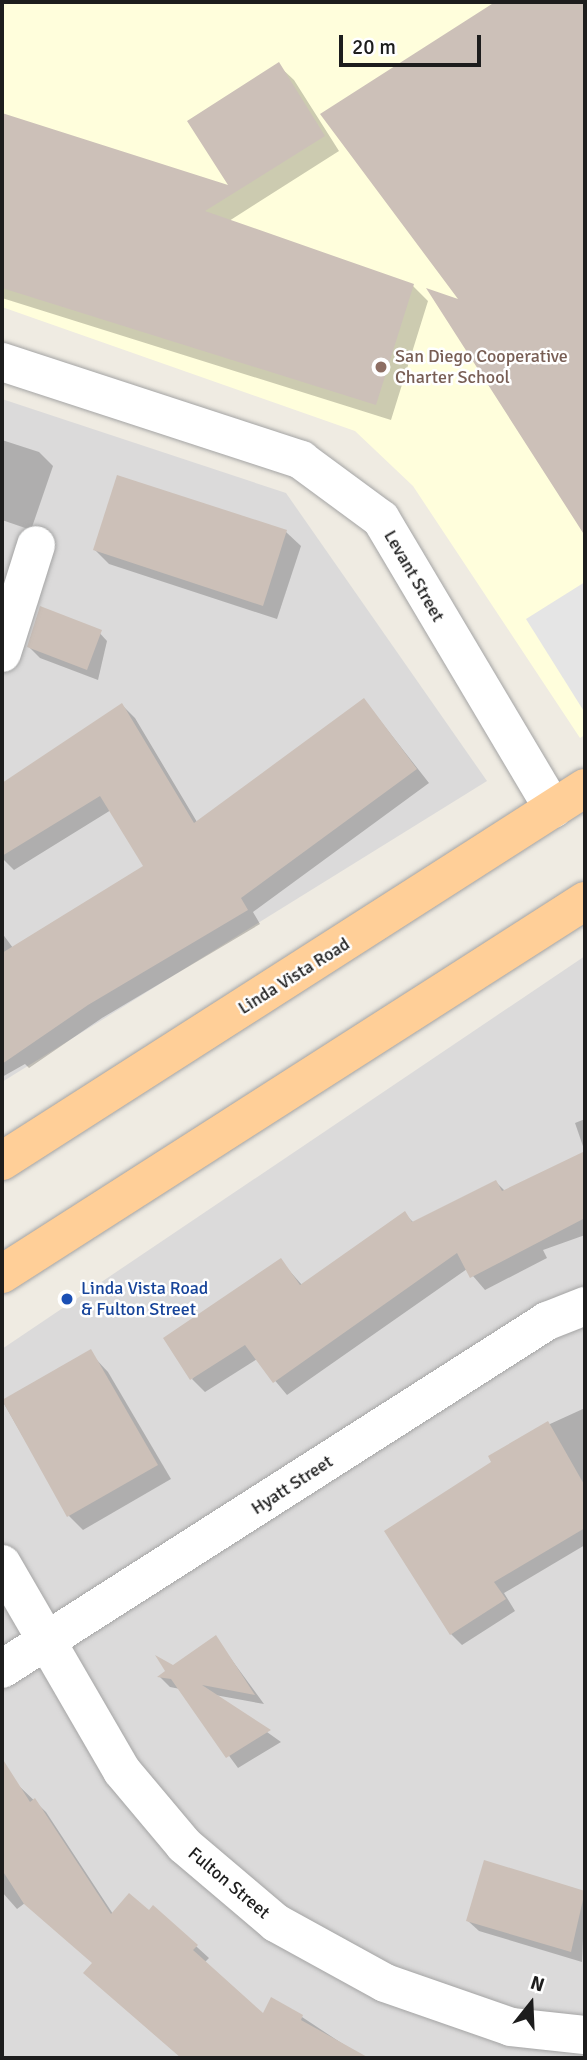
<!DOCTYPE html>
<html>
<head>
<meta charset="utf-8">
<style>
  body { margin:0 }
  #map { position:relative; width:587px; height:2060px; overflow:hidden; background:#efebe2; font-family:Signika,sans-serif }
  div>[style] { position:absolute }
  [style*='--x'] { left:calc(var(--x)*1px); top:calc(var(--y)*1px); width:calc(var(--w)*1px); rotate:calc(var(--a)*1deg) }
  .residential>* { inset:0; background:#dbdada }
  .education>* { inset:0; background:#fffedc }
  .parking>* { inset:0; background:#e5e5e5 }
  .shadow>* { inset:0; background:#0003 }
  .building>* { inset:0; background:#ccc0b8 }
  .roads { filter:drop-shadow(0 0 2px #a4a4a4) drop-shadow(0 0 2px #a4a4a4) }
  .minor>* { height:38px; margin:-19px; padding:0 19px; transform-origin:19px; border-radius:19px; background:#fff }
  .major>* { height:38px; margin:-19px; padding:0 19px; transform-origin:19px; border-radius:19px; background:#ffcf98 }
  .dots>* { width:19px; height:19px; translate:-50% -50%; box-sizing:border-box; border:4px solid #fff; border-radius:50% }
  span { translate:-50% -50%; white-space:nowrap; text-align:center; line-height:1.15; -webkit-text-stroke:5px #fff; paint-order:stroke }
  .education-label { font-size:18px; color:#785e54 }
  .left { translate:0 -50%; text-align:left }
  .street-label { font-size:18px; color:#1d1d1d }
  .transit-label { font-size:18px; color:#164399 }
  .frame { position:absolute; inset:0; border:4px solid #1d1d1d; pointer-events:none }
  .north { position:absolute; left:496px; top:1969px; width:70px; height:70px; -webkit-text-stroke:5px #fff; paint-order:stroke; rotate:18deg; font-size:19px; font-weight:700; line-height:28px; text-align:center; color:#1d1d1d }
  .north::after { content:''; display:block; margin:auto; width:24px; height:32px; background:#1d1d1d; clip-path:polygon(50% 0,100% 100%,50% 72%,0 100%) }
  .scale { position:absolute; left:339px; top:35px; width:142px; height:32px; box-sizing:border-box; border:4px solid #1d1d1d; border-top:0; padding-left:9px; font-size:21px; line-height:24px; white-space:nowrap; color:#1d1d1d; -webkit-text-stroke:5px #fff; paint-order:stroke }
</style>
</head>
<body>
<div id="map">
  <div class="residential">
    <div style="clip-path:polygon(2px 399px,286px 493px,487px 781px,2px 1082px)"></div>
    <div style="clip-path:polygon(585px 956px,585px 2058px,2px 2058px,2px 1349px)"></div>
  </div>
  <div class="education">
    <div style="clip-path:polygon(2px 2px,585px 2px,585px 735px,580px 738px,413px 486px,355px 431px,2px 307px)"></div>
  </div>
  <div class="parking">
    <div style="clip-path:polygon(585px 582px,585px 713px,526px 619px)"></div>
  </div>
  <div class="shadow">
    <div style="clip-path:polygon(498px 2px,585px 2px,585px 533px,430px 292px,462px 303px,323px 115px)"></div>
    <div style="clip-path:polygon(278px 65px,294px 80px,339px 151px,229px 221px,413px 286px,428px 301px,391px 420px,2px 298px,2px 114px,232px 188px)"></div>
    <div style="clip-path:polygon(2px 440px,39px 452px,53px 466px,31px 530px,2px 520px)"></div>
    <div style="clip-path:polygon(118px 477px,286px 532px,301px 546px,277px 619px,109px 564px,95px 550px)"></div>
    <div style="clip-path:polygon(96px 629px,107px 641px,98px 680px,40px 658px,29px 647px)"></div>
    <div style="clip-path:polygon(364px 700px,429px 783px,253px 912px,260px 924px,102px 1018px,29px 1068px,25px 1064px,2px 1077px,2px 933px,13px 948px,145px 866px,111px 810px,14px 870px,2px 858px,2px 785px,122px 705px,135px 718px,197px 822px)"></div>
    <div style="clip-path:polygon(585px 1119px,585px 1152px,575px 1123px)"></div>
    <div style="clip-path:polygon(585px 1155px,585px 1235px,543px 1250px,547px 1258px,485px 1290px,467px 1269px,287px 1395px,257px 1359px,205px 1392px,192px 1379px,280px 1260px,302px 1285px,405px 1214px,414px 1223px,496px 1182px,505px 1191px)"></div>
    <div style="clip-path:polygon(80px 1357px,94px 1357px,108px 1372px,171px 1479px,83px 1530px,69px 1516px,3px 1402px)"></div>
    <div style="clip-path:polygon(585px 1408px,585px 1545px,504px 1593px,515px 1611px,462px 1645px,451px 1634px,494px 1463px,539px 1429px)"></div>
    <div style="clip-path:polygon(215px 1637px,264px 1704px,215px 1695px,281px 1742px,238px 1768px,180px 1689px,170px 1687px,160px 1677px)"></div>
    <div style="clip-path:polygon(16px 1783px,46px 1812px,113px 1914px,149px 1913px,153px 1907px,209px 1958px,204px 1963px,263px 2015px,302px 2017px,364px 2058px,182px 2058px,97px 1984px,94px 1963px,25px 1903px,17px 1909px,2px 1892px,2px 1792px)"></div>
    <div style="clip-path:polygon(485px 1863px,585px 1893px,582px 1962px,479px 1931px,468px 1921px)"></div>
  </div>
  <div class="building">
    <div style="clip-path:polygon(495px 2px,585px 2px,585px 536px,426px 288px,458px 299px,320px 114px)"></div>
    <div style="clip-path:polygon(279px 62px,325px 136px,205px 211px,414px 284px,376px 405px,2px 288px,2px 113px,228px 185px,187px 121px)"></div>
    <div style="clip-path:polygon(117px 475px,287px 530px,263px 606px,93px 550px)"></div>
    <div style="clip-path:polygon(40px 606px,102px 630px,87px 670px,27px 647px)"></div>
    <div style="clip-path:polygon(364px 698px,417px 769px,241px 898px,248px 910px,88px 1005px,2px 1064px,2px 953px,143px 866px,100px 796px,2px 856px,2px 783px,122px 703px,194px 823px)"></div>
    <div style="clip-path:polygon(585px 1151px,585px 1218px,470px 1278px,457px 1253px,273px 1383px,245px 1345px,190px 1380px,163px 1338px,281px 1258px,300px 1285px,405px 1211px,412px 1222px,496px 1180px,502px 1191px)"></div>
    <div style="clip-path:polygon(91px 1349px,158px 1465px,67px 1517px,2px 1400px)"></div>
    <div style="clip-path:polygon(548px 1421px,585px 1486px,585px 1528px,494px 1582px,506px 1599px,450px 1635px,384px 1531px,491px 1462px,488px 1456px)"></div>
    <div style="clip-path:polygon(216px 1635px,255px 1695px,202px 1685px,271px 1730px,226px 1758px,171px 1679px,157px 1677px,165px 1671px,155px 1655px,173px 1665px)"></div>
    <div style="clip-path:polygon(2px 1758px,30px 1802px,35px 1798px,111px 1914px,129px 1893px,149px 1910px,153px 1905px,198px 1945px,193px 1950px,263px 2013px,271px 1997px,303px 2015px,301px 2020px,369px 2058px,181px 2058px,83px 1973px,92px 1963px,24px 1904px,2px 1870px)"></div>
    <div style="clip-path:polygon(484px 1860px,585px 1891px,571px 1952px,466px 1921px)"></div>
  </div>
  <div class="roads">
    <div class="minor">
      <div style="--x:2;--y:362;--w:315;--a:18.1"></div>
      <div style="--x:301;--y:460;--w:99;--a:36.4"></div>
      <div style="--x:381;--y:519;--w:337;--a:59.3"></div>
      <div style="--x:2;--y:653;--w:113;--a:-72.5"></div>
      <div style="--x:2;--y:1564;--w:239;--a:59.9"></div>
      <div style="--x:122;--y:1771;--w:97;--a:50"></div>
      <div style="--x:184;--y:1845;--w:121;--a:40.3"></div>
      <div style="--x:276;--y:1923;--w:124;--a:28.8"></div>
      <div style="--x:385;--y:1983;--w:133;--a:19.2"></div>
      <div style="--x:511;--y:2027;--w:74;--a:6.2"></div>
      <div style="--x:2;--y:1669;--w:647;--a:-32.56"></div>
      <div style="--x:547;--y:1321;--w:41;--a:-21.5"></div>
    </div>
    <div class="major">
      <div style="--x:2;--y:1161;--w:692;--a:-32.61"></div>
      <div style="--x:2;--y:1274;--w:692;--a:-32.61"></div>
    </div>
  </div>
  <div class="dots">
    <div style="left:381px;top:367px;background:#8d6e63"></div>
    <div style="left:67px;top:1299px;background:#1a4fb4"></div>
  </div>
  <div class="education-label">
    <span class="left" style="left:395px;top:367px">San Diego Cooperative<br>Charter School</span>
  </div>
  <div class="street-label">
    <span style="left:414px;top:576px;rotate:60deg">Levant Street</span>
    <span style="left:294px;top:976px;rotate:-32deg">Linda Vista Road</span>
    <span style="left:292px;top:1485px;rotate:-33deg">Hyatt Street</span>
    <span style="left:229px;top:1883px;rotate:40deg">Fulton Street</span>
  </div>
  <div class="transit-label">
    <span class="left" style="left:81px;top:1299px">Linda Vista Road<br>&amp; Fulton Street</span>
  </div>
  <div class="frame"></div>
  <div class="north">N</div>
  <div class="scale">20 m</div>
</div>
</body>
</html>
